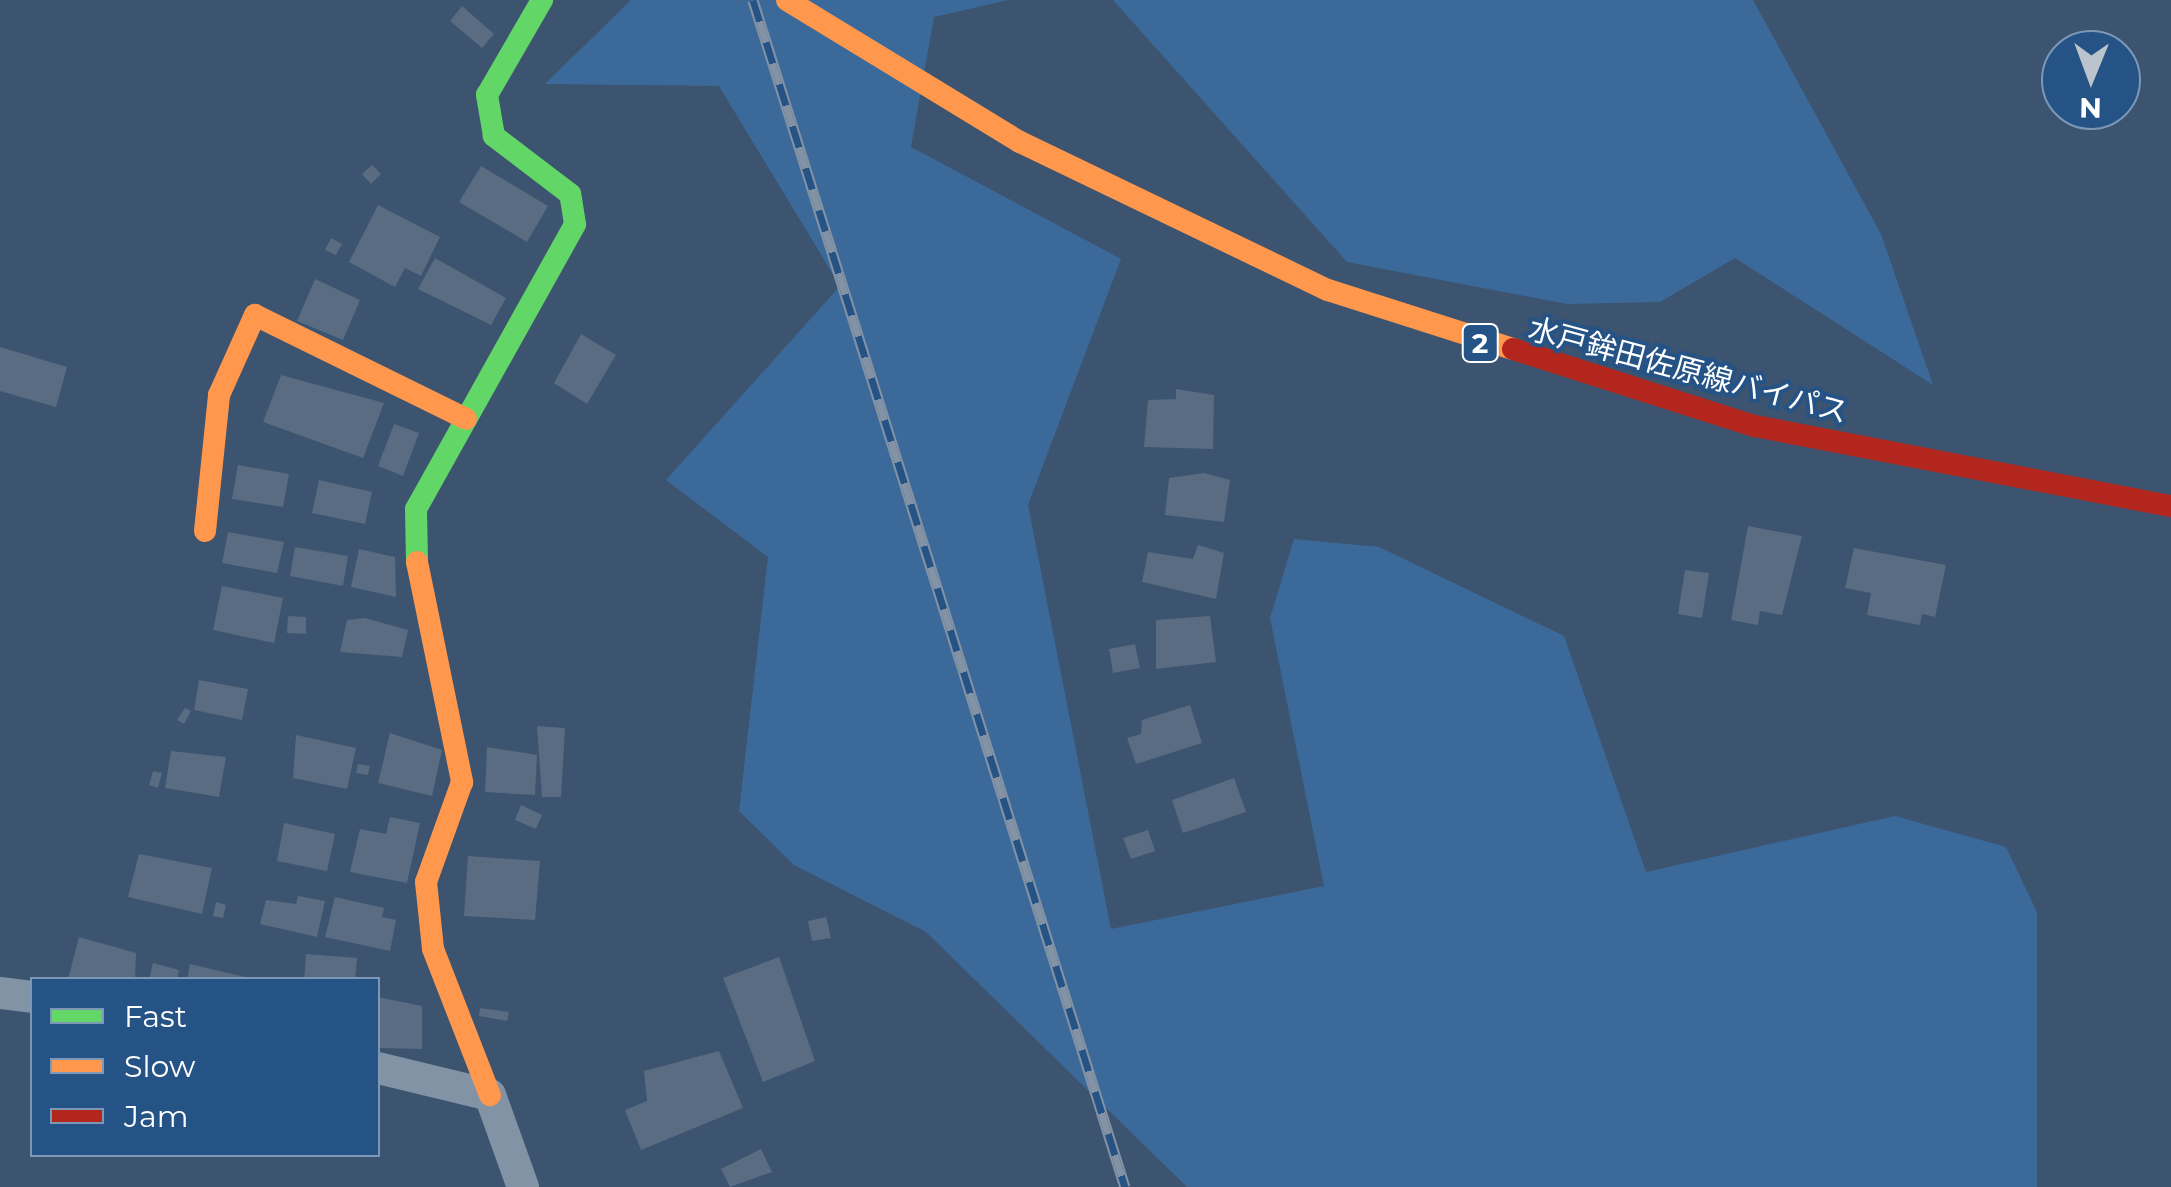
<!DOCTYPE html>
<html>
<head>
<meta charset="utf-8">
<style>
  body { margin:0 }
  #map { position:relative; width:2171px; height:1187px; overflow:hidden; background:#3c546f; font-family:Montserrat,"Noto Sans JP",sans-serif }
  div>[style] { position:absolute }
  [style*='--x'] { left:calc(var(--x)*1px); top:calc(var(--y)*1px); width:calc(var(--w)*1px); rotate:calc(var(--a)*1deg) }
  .green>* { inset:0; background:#3b6a9a }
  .building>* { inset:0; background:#596c81 }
  .street>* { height:32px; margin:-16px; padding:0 16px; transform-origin:16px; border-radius:16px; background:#8293a5 }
  .fast>* { height:22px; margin:-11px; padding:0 11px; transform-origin:11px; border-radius:11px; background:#63d668 }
  .slow>* { height:22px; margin:-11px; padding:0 11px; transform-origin:11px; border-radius:11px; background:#ff974d }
  .jam>* { height:22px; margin:-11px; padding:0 11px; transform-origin:11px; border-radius:11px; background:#b3261e }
  .rail>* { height:11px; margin-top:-5.5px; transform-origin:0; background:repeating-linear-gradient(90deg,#265385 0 22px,#8392a4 0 44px); box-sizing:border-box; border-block:2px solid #8392a4 }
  span { translate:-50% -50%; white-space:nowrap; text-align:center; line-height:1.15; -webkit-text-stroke:8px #265385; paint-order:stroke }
  .shield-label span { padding:2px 8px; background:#265385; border:2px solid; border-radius:8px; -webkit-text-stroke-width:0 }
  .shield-label { font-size:28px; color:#fff; font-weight:700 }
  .street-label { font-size:30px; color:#fff }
  .legend { position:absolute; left:30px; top:977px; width:350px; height:180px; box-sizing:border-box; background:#265385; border:2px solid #7d98b6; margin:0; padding:12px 18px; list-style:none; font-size:30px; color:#fff }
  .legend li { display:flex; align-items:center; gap:20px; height:50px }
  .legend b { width:50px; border:2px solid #7d98b6 }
  .north { position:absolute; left:2041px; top:30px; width:100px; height:100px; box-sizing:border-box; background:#265385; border:2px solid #7d98b6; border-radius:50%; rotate:181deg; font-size:28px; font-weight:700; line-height:40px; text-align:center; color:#fff }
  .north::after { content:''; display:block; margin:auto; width:35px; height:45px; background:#bbc3cd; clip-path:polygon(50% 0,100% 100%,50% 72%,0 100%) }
</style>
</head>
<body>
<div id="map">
  <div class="green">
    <div style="clip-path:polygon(631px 0,1008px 0,934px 17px,911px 147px,1121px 259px,1028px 505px,1111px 929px,1324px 886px,1270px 618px,1294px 539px,1379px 547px,1564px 636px,1646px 872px,1895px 816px,2006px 847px,2037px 912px,2037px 1187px,1187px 1187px,926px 932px,794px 865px,739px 811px,768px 557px,666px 480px,840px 286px,719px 86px,545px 84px)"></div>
    <div style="clip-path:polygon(1113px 0,1753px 0,1881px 234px,1933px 385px,1735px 258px,1660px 302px,1567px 304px,1347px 262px)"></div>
  </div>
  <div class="building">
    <div style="clip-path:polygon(462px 6px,494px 34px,482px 48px,450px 21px)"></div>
    <div style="clip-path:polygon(372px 165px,381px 174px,371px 184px,362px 174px)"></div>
    <div style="clip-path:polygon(481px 166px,548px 206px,527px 242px,459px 202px)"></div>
    <div style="clip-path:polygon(378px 205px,440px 237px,421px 276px,405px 268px,395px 287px,349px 262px)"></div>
    <div style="clip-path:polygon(331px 238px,342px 244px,336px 255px,325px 250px)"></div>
    <div style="clip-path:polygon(435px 258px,506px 298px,491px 325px,418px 289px)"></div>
    <div style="clip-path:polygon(315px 279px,360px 300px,343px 340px,297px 321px)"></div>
    <div style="clip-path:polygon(581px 334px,616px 355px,587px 404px,554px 383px)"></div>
    <div style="clip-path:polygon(0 347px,67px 367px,56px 407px,0 391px)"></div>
    <div style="clip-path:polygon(281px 375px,384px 403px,363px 458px,263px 422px)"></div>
    <div style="clip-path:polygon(1176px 389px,1214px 395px,1213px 449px,1144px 447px,1148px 400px,1176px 399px)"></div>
    <div style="clip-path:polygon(394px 424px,419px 433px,403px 476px,378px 466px)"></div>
    <div style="clip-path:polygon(238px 465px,289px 474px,283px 507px,232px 499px)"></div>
    <div style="clip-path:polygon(1204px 473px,1230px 480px,1224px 522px,1165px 515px,1169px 478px)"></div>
    <div style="clip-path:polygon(319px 480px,372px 492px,365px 524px,312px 513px)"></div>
    <div style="clip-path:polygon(1748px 526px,1802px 536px,1782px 615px,1760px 611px,1758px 625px,1731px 620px)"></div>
    <div style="clip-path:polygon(228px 532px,284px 542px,277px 573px,222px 563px)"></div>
    <div style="clip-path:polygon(1198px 545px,1224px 553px,1216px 599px,1142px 582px,1148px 552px,1193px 559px)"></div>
    <div style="clip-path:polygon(295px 547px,348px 556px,343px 586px,290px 576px)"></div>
    <div style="clip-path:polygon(1854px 548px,1946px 565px,1935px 617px,1922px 614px,1920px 625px,1867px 615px,1871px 593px,1845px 588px)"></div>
    <div style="clip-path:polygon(359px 549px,395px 557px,396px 597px,351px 587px)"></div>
    <div style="clip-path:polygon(1685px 570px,1709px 573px,1702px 618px,1678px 614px)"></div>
    <div style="clip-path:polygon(222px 586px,283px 598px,274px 643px,213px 630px)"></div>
    <div style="clip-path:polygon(288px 616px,306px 617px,306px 634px,287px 633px)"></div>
    <div style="clip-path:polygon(1210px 616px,1216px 662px,1156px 669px,1156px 620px)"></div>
    <div style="clip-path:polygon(365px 618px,408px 630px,402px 657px,340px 652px,347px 620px)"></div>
    <div style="clip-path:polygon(1135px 644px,1140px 668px,1113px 673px,1109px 649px)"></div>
    <div style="clip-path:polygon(199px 680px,248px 689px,242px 720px,194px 710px)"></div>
    <div style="clip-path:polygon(1190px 705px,1202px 743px,1136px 764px,1127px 738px,1141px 734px,1142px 720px)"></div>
    <div style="clip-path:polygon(185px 708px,191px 711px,184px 724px,177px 720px)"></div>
    <div style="clip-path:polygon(537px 726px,565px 728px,561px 797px,542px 797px)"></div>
    <div style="clip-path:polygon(390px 733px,442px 750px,432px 796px,378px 783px)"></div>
    <div style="clip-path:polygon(296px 735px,356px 748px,347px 789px,293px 778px)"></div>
    <div style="clip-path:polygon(487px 747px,537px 755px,535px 795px,485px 792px)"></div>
    <div style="clip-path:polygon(171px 751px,226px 757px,219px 797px,165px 788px)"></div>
    <div style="clip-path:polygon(358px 764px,370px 766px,368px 775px,356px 773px)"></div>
    <div style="clip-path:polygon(153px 771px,162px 773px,158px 788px,149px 785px)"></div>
    <div style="clip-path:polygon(1234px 778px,1246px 812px,1183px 833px,1172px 800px)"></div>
    <div style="clip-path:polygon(521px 805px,542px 815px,536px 829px,515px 820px)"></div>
    <div style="clip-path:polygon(390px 817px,420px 823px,407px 883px,350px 872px,360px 829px,386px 834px)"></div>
    <div style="clip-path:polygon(284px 823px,335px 834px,327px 871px,277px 861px)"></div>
    <div style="clip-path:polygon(1148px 830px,1155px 851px,1131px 859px,1123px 838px)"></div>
    <div style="clip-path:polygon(139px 854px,212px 868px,202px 914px,128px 897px)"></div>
    <div style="clip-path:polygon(468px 856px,540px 861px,535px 920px,464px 916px)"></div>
    <div style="clip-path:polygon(298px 896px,325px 901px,317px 937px,260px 924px,266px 900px,296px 904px)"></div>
    <div style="clip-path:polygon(335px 897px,384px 908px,382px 917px,396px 920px,390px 951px,325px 937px)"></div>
    <div style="clip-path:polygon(216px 902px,226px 905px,223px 918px,213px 916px)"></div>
    <div style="clip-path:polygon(826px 917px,831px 938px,812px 941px,808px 921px)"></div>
    <div style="clip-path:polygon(79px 937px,136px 953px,135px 980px,68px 980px)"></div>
    <div style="clip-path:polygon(306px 954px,357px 958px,355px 980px,304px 980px)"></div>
    <div style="clip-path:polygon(779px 957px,815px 1061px,763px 1082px,723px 978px)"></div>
    <div style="clip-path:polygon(153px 963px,179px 970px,177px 980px,149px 980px)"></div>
    <div style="clip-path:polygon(190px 964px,249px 978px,249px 980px,187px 980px)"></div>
    <div style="clip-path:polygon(378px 997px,422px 1006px,422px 1049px,378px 1048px)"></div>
    <div style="clip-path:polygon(480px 1008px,509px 1012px,507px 1021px,479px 1016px)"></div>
    <div style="clip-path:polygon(719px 1051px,743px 1108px,641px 1150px,625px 1110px,647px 1101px,644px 1071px)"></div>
    <div style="clip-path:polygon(761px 1149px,772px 1172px,730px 1187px,721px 1169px)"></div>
  </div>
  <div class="street">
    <div style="--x:0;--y:993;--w:32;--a:7"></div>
    <div style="--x:378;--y:1068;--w:115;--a:13.6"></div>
    <div style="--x:490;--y:1095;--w:98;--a:70.3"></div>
  </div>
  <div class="fast">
    <div style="--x:417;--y:562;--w:53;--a:-91.1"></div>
    <div style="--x:416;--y:509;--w:326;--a:-60.8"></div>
    <div style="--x:575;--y:224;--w:30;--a:-99"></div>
    <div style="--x:570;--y:194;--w:96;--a:-142.7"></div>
    <div style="--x:494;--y:136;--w:42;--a:-99.7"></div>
    <div style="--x:487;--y:95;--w:110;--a:-59.9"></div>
  </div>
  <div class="slow">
    <div style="--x:787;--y:0;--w:273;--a:31.4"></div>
    <div style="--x:1020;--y:142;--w:342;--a:25.7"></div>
    <div style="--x:1328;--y:290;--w:194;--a:17.7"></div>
    <div style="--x:205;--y:531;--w:137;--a:-84.1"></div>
    <div style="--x:219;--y:395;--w:88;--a:-65.8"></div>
    <div style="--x:255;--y:315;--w:235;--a:26.2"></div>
    <div style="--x:417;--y:562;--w:225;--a:78.4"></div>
    <div style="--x:462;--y:782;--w:106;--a:109.8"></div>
    <div style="--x:426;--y:882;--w:67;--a:84"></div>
    <div style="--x:433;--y:949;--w:157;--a:68.7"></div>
  </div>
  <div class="jam">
    <div style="--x:1513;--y:349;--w:254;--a:17.7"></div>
    <div style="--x:1755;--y:426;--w:424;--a:10.9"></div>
  </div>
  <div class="rail">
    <div style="--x:753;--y:0;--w:1244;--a:72.6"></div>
  </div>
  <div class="shield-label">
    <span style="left:1480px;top:343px">2</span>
  </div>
  <div class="street-label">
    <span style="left:1688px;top:371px;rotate:15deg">水戸鉾田佐原線バイパス</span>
  </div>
  <ul class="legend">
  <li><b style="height:12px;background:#63d668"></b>Fast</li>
  <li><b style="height:12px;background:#ff974d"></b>Slow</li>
  <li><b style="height:12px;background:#b3261e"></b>Jam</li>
  </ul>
  <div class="north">N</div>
</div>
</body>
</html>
